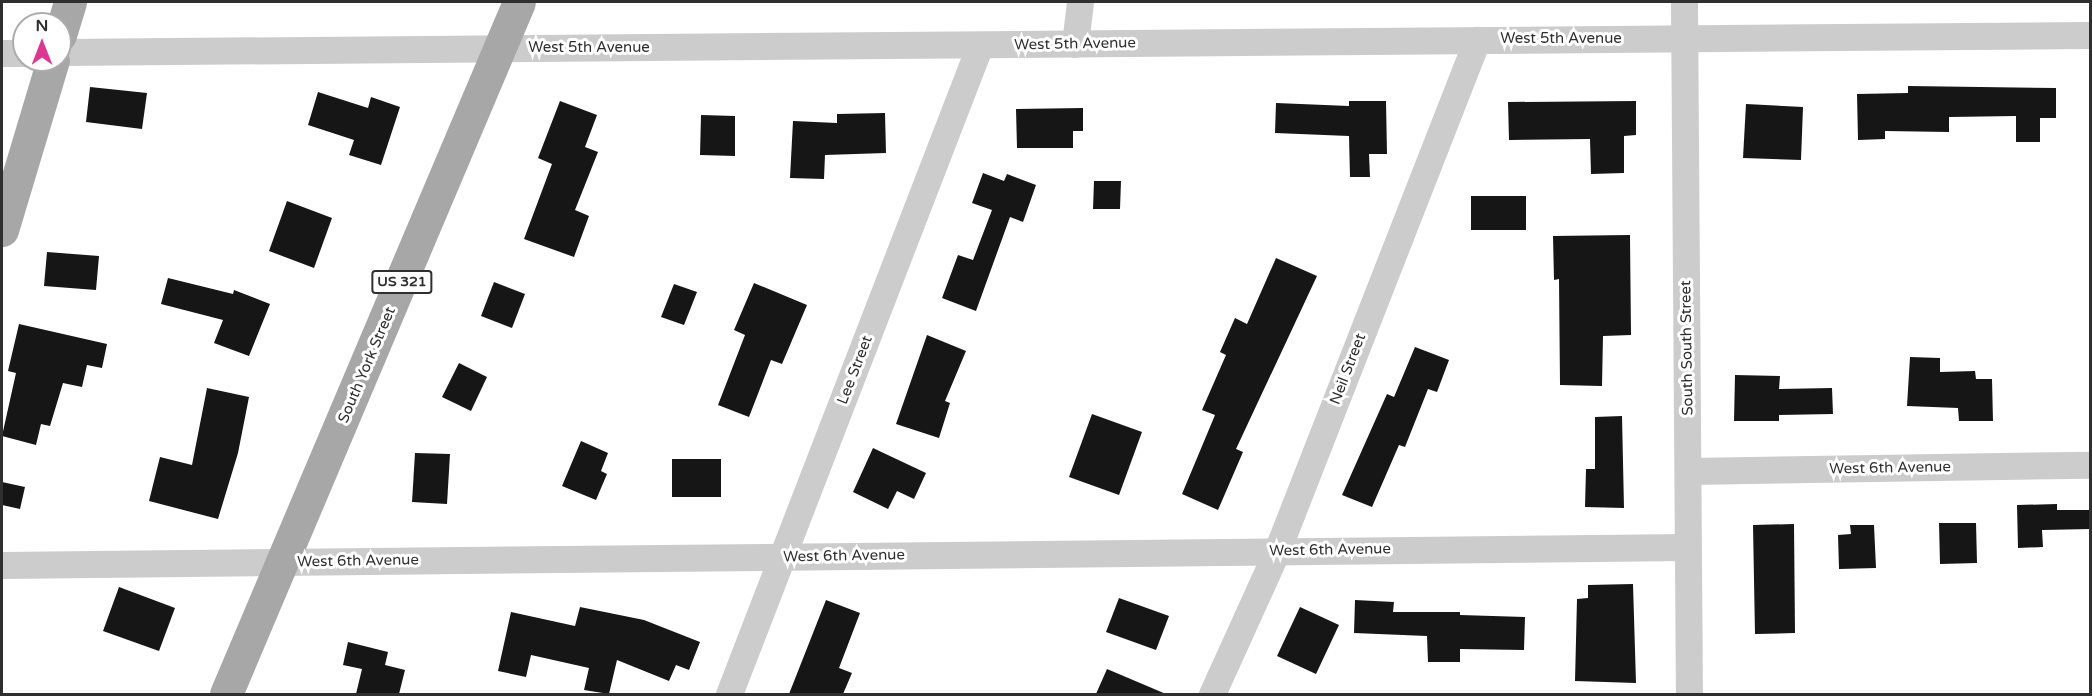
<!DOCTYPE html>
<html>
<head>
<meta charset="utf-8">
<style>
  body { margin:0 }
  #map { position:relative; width:2092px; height:696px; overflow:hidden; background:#fff; font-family:"Varela Round",sans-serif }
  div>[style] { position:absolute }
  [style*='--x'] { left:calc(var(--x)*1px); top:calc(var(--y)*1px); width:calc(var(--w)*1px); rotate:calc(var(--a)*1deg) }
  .building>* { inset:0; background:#161616 }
  .street>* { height:27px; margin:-13.5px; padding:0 13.5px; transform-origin:13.5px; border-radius:13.5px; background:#ccc }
  .primary>* { height:33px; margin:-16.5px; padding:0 16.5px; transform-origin:16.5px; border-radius:16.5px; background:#a7a7a7 }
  span { translate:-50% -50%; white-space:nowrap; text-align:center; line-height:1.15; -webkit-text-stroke:6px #fff; paint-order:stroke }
  .shield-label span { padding:2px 4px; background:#fff; border:2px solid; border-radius:4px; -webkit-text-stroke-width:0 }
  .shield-label { font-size:14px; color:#2f2f2f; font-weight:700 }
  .street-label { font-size:15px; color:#2f2f2f }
  .frame { position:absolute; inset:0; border:3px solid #2f2f2f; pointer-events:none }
  .north { position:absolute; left:12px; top:12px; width:60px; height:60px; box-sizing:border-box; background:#fff; border:2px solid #acacac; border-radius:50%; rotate:0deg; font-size:16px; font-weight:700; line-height:24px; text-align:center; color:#2f2f2f }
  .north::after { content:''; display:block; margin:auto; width:21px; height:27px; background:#e13592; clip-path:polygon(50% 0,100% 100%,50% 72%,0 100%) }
</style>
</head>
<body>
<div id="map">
  <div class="building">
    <div style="clip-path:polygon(1908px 86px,2056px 88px,2056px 118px,2040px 118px,2040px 142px,2016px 142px,2016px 116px,1949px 117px,1949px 132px,1885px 131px,1885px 139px,1858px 140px,1857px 94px,1908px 93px)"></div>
    <div style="clip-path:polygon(90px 87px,147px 93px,142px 129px,86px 122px)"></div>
    <div style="clip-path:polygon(318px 92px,368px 108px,371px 97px,400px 107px,381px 165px,349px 155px,354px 140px,308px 125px)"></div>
    <div style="clip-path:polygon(560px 101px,597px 115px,585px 147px,598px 152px,575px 210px,589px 216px,574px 257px,524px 239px,552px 164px,538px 158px)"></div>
    <div style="clip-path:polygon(1349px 101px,1386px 101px,1387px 154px,1369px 154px,1370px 177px,1350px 177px,1349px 136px,1275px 133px,1276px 103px,1349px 106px)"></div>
    <div style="clip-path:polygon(1636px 101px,1636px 135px,1624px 136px,1624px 173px,1591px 174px,1590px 139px,1509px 140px,1508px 102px)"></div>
    <div style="clip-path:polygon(1746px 104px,1803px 107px,1801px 160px,1743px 158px)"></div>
    <div style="clip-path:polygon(1083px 108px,1083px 131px,1073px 131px,1073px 148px,1017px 148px,1016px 109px)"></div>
    <div style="clip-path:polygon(885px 113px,886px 153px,825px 155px,824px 179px,790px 178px,793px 121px,837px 123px,837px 114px)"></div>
    <div style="clip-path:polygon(701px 115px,735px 116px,735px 156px,700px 155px)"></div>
    <div style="clip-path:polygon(983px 173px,1004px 181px,1007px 174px,1036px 185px,1023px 222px,1010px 217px,976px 311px,942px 298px,958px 255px,973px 260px,992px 210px,972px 203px)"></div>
    <div style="clip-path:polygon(1094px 181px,1121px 181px,1120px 209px,1093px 209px)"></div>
    <div style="clip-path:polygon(1471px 196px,1526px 196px,1526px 230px,1471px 230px)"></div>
    <div style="clip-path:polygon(287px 201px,332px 218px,314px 268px,269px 251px)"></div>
    <div style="clip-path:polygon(1630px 235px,1631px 335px,1603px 336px,1602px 386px,1560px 385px,1559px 279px,1554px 280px,1553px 236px)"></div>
    <div style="clip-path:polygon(47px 252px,99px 256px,96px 290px,44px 286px)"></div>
    <div style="clip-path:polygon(1276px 258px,1317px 276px,1236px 449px,1243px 452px,1218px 510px,1182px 494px,1215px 415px,1202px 410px,1226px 355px,1220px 352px,1235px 318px,1247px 324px)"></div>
    <div style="clip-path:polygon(168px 278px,233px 294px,234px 290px,270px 304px,249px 356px,214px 343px,223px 320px,161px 304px)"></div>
    <div style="clip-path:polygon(494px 282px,525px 294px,512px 328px,481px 316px)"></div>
    <div style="clip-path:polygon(754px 283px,807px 305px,782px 364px,771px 360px,749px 417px,718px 405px,745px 335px,734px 330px)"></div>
    <div style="clip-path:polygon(674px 284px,697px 292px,684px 325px,661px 317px)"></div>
    <div style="clip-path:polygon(19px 324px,107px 344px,102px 368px,87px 365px,82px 387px,63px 383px,50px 426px,41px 424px,36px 445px,2px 436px,16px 373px,8px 371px)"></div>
    <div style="clip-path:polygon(927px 335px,966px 351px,945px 401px,950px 403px,939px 438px,896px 424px)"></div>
    <div style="clip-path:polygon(1415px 347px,1449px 360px,1437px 392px,1428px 389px,1405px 447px,1399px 445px,1372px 507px,1342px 495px,1387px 394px,1394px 397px)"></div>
    <div style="clip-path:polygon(1910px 357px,1940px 358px,1940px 372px,1975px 371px,1976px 379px,1992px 379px,1993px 421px,1959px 421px,1958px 408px,1907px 406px)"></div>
    <div style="clip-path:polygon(459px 363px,487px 377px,471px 411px,442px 397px)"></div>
    <div style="clip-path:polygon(1735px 375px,1780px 376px,1779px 389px,1832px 388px,1833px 414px,1779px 415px,1779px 421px,1734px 421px)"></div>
    <div style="clip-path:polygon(207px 388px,249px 397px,238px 453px,218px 519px,149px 501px,160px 457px,192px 465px)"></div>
    <div style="clip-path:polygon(1092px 414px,1142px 432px,1119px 495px,1069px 477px)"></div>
    <div style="clip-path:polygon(1622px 416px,1624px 508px,1585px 507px,1586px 469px,1595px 469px,1595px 417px)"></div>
    <div style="clip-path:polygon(581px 441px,608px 453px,601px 471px,607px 474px,596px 500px,562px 486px)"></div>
    <div style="clip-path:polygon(873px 448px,926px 473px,914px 499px,897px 491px,888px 509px,853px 492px)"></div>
    <div style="clip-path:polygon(415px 453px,450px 454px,447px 504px,412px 502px)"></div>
    <div style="clip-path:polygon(672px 459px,721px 459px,721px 497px,672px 497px)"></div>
    <div style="clip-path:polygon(2px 482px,25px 487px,20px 509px,2px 505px)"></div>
    <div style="clip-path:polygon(2057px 504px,2057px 510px,2091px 510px,2091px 529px,2042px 530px,2043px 547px,2018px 548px,2017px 505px)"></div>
    <div style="clip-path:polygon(1939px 523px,1976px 523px,1977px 563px,1940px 564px)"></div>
    <div style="clip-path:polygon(1794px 524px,1795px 633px,1755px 634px,1753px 525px)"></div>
    <div style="clip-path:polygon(1850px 525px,1874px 525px,1876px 568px,1839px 569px,1838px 535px,1851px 534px)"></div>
    <div style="clip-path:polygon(1633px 584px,1636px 683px,1575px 681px,1577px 599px,1588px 598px,1588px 585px)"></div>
    <div style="clip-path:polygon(119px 587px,175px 608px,159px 651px,103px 631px)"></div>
    <div style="clip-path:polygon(1119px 598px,1169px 616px,1156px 650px,1106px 632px)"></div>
    <div style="clip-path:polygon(826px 600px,860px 613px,839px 668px,852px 673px,843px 694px,789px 694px)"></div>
    <div style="clip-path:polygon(1355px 600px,1394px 602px,1393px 612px,1460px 612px,1460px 615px,1525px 617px,1524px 650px,1460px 649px,1460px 662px,1428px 662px,1427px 636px,1354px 633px)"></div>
    <div style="clip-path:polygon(580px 607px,644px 620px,700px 642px,689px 670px,676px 665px,669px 681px,617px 660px,609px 694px,584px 690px,589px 668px,540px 657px,531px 655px,526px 677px,498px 671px,511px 612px,575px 626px)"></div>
    <div style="clip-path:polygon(1300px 607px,1339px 625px,1316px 674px,1277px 656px)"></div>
    <div style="clip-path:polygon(348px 642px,388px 652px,385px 665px,405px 670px,399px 694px,356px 694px,362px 669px,343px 665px)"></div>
    <div style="clip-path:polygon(1107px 669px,1166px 694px,1096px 694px)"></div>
  </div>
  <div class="street">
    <div style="--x:1684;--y:2;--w:692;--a:89.59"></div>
    <div style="--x:1075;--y:44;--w:42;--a:-83.2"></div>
    <div style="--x:60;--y:52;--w:2030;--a:-0.48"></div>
    <div style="--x:2;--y:53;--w:22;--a:0"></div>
    <div style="--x:1689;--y:471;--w:401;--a:-0.9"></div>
    <div style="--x:2;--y:565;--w:1685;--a:-0.61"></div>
    <div style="--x:729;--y:694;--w:696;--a:-68.86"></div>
    <div style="--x:1212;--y:694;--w:157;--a:-65.6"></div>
    <div style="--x:1277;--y:551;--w:549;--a:-68.63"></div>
  </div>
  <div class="primary">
    <div style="--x:60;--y:35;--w:34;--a:-73"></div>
    <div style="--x:2;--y:230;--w:177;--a:-73.3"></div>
    <div style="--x:226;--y:694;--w:751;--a:-67.05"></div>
  </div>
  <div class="shield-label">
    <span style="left:402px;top:282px">US 321</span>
  </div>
  <div class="street-label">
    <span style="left:1561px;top:39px">West 5th Avenue</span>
    <span style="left:1075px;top:44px;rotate:-1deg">West 5th Avenue</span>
    <span style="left:589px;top:48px">West 5th Avenue</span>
    <span style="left:1687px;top:348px;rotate:-91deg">South South Street</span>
    <span style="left:367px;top:365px;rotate:-67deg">South York Street</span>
    <span style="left:1348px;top:369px;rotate:-69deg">Neil Street</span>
    <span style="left:855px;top:370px;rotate:-69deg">Lee Street</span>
    <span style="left:1890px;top:468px;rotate:-1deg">West 6th Avenue</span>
    <span style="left:1330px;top:550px;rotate:-1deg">West 6th Avenue</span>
    <span style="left:844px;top:556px;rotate:-1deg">West 6th Avenue</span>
    <span style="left:358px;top:561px;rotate:-1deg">West 6th Avenue</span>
  </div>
  <div class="frame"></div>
  <div class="north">N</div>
</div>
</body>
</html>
